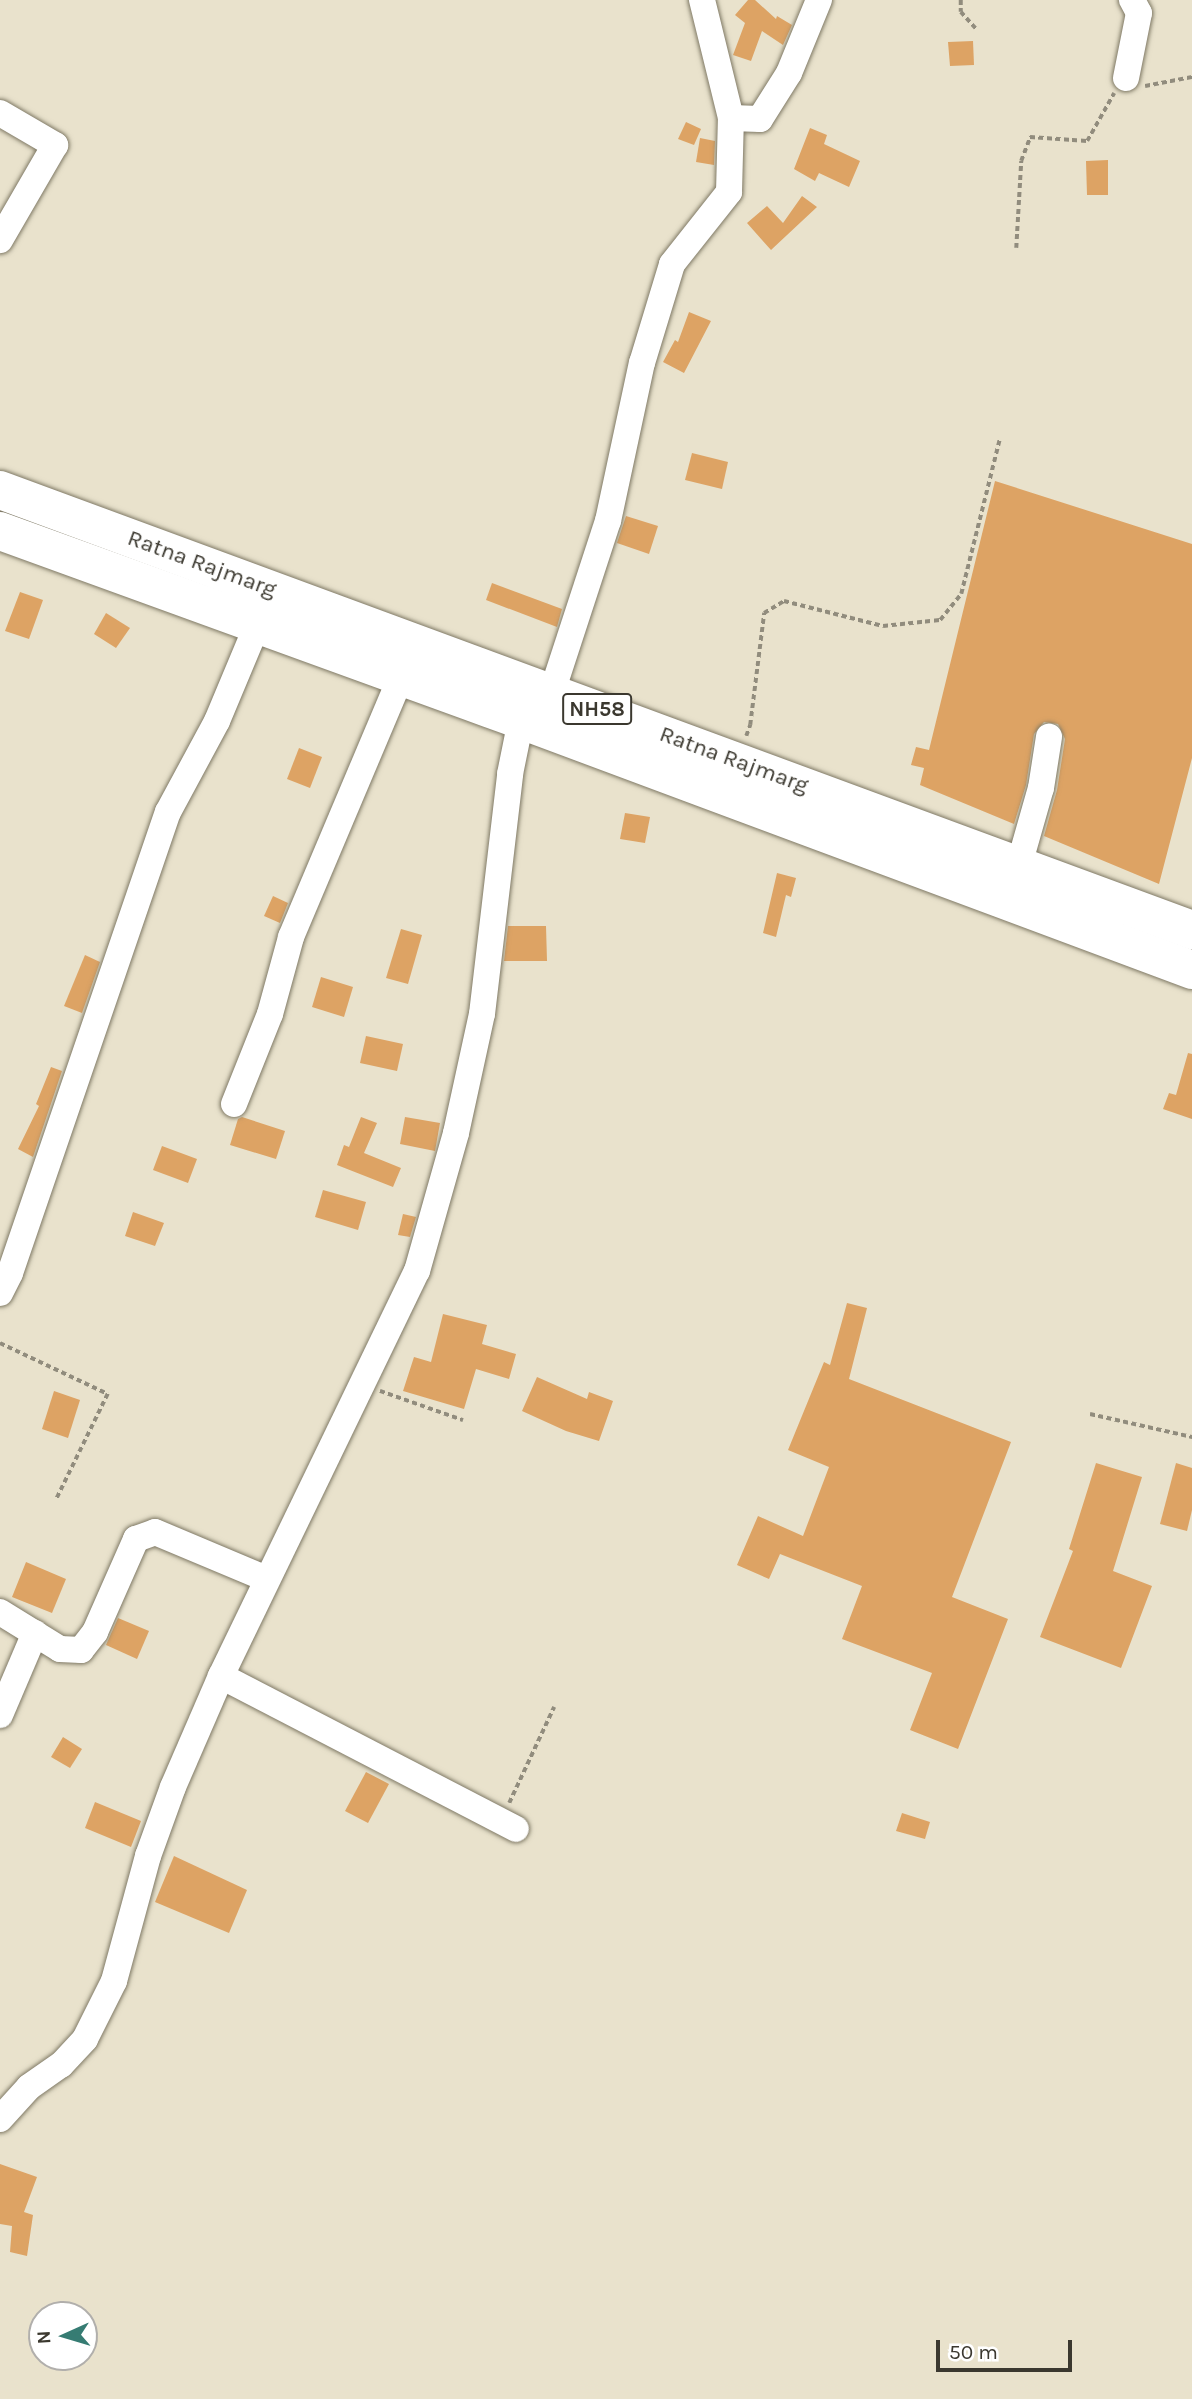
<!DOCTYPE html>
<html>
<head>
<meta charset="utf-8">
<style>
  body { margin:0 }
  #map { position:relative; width:1192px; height:2399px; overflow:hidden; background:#e9e2cc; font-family:Karla,sans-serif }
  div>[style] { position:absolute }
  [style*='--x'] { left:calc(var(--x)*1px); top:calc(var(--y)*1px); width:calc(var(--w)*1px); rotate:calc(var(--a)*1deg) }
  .building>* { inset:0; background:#dda364 }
  .path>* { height:3.5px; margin-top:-1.75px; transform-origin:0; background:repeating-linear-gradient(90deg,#918c7d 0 5px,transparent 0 8.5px) }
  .roads { filter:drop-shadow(0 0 2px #7f7965) drop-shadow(0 0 2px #7f7965) }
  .minor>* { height:26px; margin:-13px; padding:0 13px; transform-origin:13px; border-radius:13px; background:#fff }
  .highway>* { height:38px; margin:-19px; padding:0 19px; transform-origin:19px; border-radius:19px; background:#fff }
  span { translate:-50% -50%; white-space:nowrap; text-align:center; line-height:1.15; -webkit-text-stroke:7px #fff; paint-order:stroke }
  .shield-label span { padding:2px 5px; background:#fff; border:2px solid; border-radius:5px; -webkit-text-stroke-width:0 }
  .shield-label { font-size:21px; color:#3b382f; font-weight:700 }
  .street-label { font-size:23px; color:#3b382f }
  .north { position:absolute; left:28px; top:2301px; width:70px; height:70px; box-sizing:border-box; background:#fff; border:2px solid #b1afac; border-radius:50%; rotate:266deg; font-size:19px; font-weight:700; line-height:28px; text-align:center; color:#3b382f }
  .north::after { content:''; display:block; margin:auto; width:24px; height:32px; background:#367c73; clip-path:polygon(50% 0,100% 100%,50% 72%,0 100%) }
  .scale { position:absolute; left:936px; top:2340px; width:136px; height:32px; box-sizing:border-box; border:4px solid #3b382f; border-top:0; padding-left:9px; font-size:21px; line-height:24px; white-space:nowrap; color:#3b382f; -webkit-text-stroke:5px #fff; paint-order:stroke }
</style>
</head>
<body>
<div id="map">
  <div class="building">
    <div style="clip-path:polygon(748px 0,755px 0,776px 19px,777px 16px,792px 25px,783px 45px,762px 31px,751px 61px,733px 55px,745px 23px,735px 15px)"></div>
    <div style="clip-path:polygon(973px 41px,974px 65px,950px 66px,948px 42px)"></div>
    <div style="clip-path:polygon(686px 122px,701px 129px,694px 145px,678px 139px)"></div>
    <div style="clip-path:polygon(810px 128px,827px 135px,824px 144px,860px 161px,849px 187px,819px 173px,815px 181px,794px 169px)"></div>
    <div style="clip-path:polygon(700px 138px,715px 141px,714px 165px,696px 162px)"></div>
    <div style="clip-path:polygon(1108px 160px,1108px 195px,1087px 195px,1086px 161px)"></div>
    <div style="clip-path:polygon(802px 196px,817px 207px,771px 250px,747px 223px,767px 206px,783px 223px)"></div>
    <div style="clip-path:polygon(689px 312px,711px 321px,684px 373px,663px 362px,675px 340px,678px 342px)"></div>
    <div style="clip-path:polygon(692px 453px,728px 462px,722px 489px,685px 480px)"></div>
    <div style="clip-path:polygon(995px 481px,1192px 544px,1192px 758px,1159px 884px,1044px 836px,1057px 790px,1065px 739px,1058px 724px,1044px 722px,1034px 734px,1026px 785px,1014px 824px,920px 785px,924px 768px,911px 765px,916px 747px,929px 750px)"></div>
    <div style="clip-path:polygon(626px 516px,658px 526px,649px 554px,617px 543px)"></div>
    <div style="clip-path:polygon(492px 583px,562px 609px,557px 627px,486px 600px)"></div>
    <div style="clip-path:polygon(20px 592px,43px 600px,29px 639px,5px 631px)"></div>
    <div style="clip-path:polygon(106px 613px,130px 628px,116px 648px,94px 634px)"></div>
    <div style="clip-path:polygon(299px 748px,322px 757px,310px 788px,287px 779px)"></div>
    <div style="clip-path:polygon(625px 813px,650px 817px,645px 843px,620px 839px)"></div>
    <div style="clip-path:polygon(777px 873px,796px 878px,791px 897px,786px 895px,776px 937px,763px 933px)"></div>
    <div style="clip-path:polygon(273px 896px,288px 903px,280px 923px,264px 916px)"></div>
    <div style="clip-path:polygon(508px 926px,546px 926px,547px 961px,504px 961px)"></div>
    <div style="clip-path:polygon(401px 929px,422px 935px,408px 984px,386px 978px)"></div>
    <div style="clip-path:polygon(85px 955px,100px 962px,82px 1013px,64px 1006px)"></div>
    <div style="clip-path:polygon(321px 977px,353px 987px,344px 1017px,312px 1007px)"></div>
    <div style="clip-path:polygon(366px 1036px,403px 1044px,397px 1071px,360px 1063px)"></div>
    <div style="clip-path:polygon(1188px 1053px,1192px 1054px,1192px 1119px,1163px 1109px,1169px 1093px,1176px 1095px)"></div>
    <div style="clip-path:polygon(51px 1067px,62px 1071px,33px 1157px,18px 1149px,39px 1106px,36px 1104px)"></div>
    <div style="clip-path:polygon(242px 1117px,285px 1131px,276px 1159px,230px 1145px,238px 1119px)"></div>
    <div style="clip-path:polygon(361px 1117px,377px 1123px,364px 1153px,401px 1168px,393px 1187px,337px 1165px,344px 1145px,349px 1147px)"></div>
    <div style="clip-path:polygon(405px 1117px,440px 1123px,435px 1151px,400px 1144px)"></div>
    <div style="clip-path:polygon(162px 1146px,197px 1159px,188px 1183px,153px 1170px)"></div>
    <div style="clip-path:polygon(323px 1190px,366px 1202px,358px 1230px,315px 1217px)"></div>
    <div style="clip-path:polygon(133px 1212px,164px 1223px,155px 1246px,125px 1236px)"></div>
    <div style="clip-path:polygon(403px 1214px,416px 1217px,410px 1237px,398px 1235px)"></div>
    <div style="clip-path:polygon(847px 1303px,867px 1308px,849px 1379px,1011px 1442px,952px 1597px,1008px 1619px,958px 1749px,910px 1730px,932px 1673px,842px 1639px,862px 1586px,780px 1554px,769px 1579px,737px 1565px,758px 1516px,803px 1536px,829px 1467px,788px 1450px,824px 1362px,830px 1365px)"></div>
    <div style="clip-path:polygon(443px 1314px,487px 1325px,482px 1344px,516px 1354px,509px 1379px,476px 1369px,464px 1409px,403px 1391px,414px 1357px,431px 1362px)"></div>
    <div style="clip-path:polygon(537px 1377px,587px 1399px,589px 1392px,613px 1401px,599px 1441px,566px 1431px,522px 1411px)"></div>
    <div style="clip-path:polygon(54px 1391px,80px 1400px,68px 1438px,42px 1429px)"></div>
    <div style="clip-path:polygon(1096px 1463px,1142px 1477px,1113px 1571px,1152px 1586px,1121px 1668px,1040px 1637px,1073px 1551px,1069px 1549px)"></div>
    <div style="clip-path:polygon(1176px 1463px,1192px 1468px,1192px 1510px,1187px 1531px,1160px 1524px)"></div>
    <div style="clip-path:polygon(26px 1562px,66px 1579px,52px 1613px,12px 1597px)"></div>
    <div style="clip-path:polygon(118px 1618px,149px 1631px,137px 1659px,106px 1645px)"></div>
    <div style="clip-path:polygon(63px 1737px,82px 1749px,70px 1768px,51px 1757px)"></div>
    <div style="clip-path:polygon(366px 1772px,389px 1784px,368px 1823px,345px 1811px)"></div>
    <div style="clip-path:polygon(95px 1802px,141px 1821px,131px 1847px,85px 1828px)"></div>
    <div style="clip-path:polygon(902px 1813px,930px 1822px,925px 1839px,896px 1831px)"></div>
    <div style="clip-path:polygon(174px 1856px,247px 1890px,229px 1933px,155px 1902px)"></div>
    <div style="clip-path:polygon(0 2164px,37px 2177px,24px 2212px,33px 2215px,27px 2256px,10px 2252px,12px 2226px,0 2224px)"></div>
  </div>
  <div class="path">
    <div style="--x:961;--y:0;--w:12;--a:90"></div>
    <div style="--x:961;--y:12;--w:24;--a:48"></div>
    <div style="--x:1145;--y:86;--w:48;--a:-10.8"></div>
    <div style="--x:1016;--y:248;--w:87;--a:-86.7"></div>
    <div style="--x:1021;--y:161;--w:26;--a:-69"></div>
    <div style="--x:1030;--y:137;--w:57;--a:4"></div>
    <div style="--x:1087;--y:141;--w:55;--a:-60.6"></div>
    <div style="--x:746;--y:736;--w:12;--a:-70"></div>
    <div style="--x:750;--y:725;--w:113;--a:-82.9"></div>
    <div style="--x:764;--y:613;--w:23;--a:-31"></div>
    <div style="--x:784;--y:601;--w:102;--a:14.2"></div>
    <div style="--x:883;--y:626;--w:57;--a:-6"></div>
    <div style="--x:940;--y:620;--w:33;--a:-51"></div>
    <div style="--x:961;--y:594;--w:161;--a:-76"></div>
    <div style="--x:0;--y:1343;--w:119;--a:25.3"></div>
    <div style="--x:108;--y:1394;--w:116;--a:116.1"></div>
    <div style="--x:380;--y:1391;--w:88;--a:19.3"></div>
    <div style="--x:1090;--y:1414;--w:105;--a:12.7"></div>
    <div style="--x:509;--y:1803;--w:106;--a:-64.9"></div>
  </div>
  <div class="roads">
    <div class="minor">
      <div style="--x:1126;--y:78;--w:66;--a:-78.7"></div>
      <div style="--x:1139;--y:13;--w:15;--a:-118"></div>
      <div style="--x:0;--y:113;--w:64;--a:30.2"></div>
      <div style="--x:55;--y:145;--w:110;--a:120.1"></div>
      <div style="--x:731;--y:118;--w:29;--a:2"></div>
      <div style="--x:760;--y:119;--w:54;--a:-57.8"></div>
      <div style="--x:789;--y:73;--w:79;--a:-67.7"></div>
      <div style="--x:552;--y:692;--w:180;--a:-71.9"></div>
      <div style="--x:608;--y:521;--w:162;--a:-77.9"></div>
      <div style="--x:642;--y:363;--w:103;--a:-73.1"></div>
      <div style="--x:672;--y:264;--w:92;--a:-51.6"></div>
      <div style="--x:729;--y:192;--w:74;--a:-88.5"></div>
      <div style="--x:731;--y:118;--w:122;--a:-103.8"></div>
      <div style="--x:1019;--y:865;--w:80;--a:-74.1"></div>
      <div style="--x:1041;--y:788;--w:52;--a:-81.1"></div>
      <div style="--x:234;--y:1104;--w:97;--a:-68.2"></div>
      <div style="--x:270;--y:1014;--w:80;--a:-74.7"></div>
      <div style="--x:291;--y:937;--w:283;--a:-67.1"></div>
      <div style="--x:0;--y:1293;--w:22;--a:-63"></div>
      <div style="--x:10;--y:1273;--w:487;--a:-71.1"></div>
      <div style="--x:168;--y:812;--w:103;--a:-61.7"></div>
      <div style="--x:217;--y:721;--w:106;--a:-67.3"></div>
      <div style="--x:0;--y:1612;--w:70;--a:31.7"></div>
      <div style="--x:60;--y:1649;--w:21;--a:3"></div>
      <div style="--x:81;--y:1650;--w:23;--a:-52"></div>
      <div style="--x:95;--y:1632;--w:102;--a:-66.2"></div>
      <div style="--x:136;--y:1539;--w:20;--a:-20"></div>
      <div style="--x:155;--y:1532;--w:121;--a:22.8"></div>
      <div style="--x:221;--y:1676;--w:332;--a:27.4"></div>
      <div style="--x:0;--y:1715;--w:89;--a:-66.9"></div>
      <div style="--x:0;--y:2119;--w:43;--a:-47.8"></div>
      <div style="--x:29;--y:2087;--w:39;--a:-35"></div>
      <div style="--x:61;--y:2065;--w:35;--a:-47"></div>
      <div style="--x:85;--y:2039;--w:65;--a:-63.4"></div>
      <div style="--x:114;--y:1981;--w:130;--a:-74.8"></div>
      <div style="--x:148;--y:1856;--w:73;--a:-70.1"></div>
      <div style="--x:173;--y:1787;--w:121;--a:-66.6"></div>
      <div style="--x:221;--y:1676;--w:450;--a:-64.2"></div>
      <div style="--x:417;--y:1271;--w:143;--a:-74.2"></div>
      <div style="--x:456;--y:1133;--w:122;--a:-77.7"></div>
      <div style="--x:482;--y:1014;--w:242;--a:-83.3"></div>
      <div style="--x:510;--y:774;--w:55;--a:-78.5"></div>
    </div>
    <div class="highway">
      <div style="--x:0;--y:490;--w:1271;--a:20.26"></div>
      <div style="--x:0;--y:531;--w:554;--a:19.94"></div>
      <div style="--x:521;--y:720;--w:716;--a:20.43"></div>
    </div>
  </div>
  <div class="shield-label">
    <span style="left:597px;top:709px">NH58</span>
  </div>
  <div class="street-label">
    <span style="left:202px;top:564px;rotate:20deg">Ratna Rajmarg</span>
    <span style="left:734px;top:760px;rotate:20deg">Ratna Rajmarg</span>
  </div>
  <div class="north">N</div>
  <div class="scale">50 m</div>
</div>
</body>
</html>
